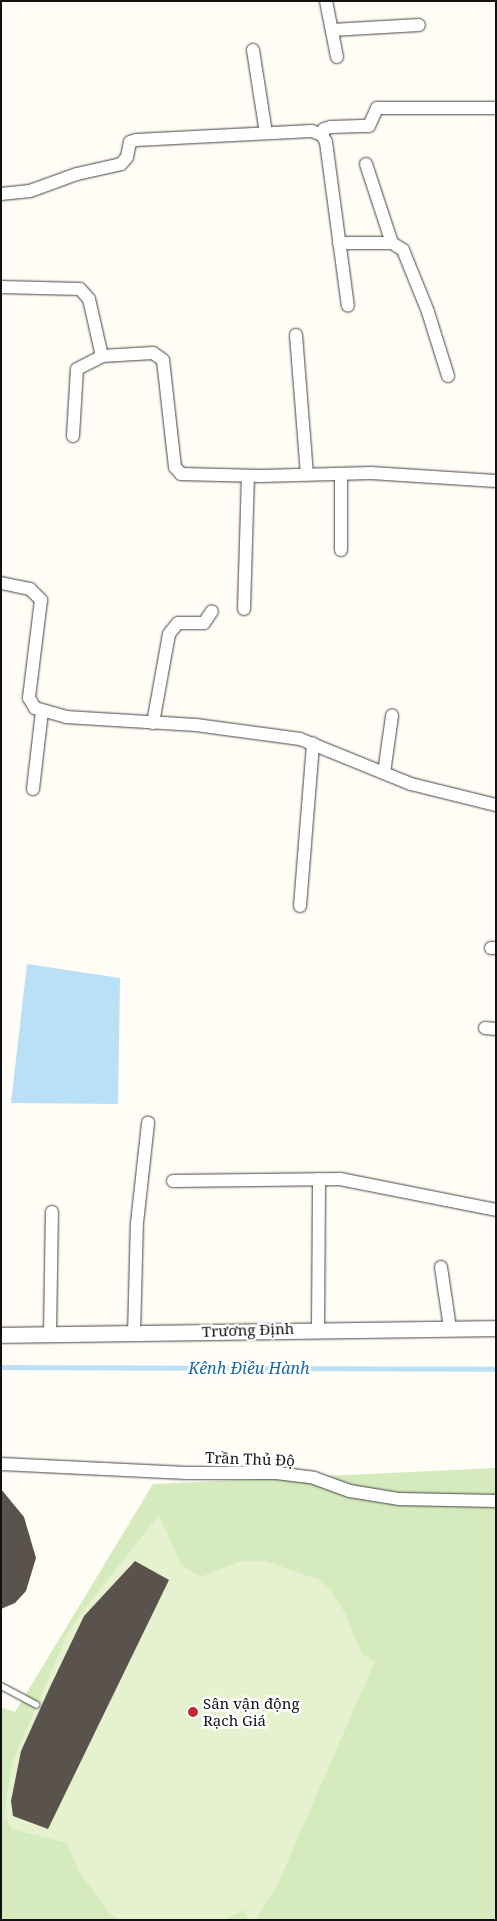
<!DOCTYPE html>
<html>
<head>
<meta charset="utf-8">
<style>
  body { margin:0 }
  #map { position:relative; width:497px; height:1921px; overflow:hidden; background:#fffdf5; font-family:"Noto Serif",serif }
  div>[style] { position:absolute }
  [style*='--x'] { left:calc(var(--x)*1px); top:calc(var(--y)*1px); width:calc(var(--w)*1px); rotate:calc(var(--a)*1deg) }
  .green>* { inset:0; background:#d5ebbd }
  .pitch>* { inset:0; background:#e6f2cf }
  .water>* { inset:0; background:#b9e0f7 }
  .stream>* { height:4.5px; margin:-2.25px; padding:0 2.25px; transform-origin:2.25px; border-radius:2.25px; background:#b9e0f7 }
  .building>* { inset:0; background:#5a524d }
  .roads { filter:drop-shadow(0 0 1px #444) drop-shadow(0 0 1px #444) }
  .service>* { height:6px; margin:-3px; padding:0 3px; transform-origin:3px; border-radius:3px; background:#fff }
  .minor>* { height:12px; margin:-6px; padding:0 6px; transform-origin:6px; border-radius:6px; background:#fff }
  .tertiary>* { height:15px; margin:-7.5px; padding:0 7.5px; transform-origin:7.5px; border-radius:7.5px; background:#fff }
  .dots>* { width:14px; height:14px; translate:-50% -50%; box-sizing:border-box; border:2px solid #fff; border-radius:50% }
  span { translate:-50% -50%; white-space:nowrap; text-align:center; line-height:1.15; -webkit-text-stroke:5px #fff; paint-order:stroke }
  .street-label { font-size:15px; color:#111 }
  .poi-label { font-size:15px; color:#111 }
  .left { translate:0 -50%; text-align:left }
  .water-label { font-size:16px; color:#1768a6; font-style:italic }
  .frame { position:absolute; inset:0; border:2px solid #111; pointer-events:none }
</style>
</head>
<body>
<div id="map">
  <div class="green">
    <div style="clip-path:polygon(496px 1468px,496px 1920px,1px 1920px,1px 1707px,15px 1712px,153px 1484px)"></div>
  </div>
  <div class="pitch">
    <div style="clip-path:polygon(159px 1515px,181px 1565px,201px 1577px,241px 1561px,266px 1561px,319px 1580px,331px 1591px,346px 1615px,362px 1655px,375px 1661px,279px 1881px,256px 1920px,249px 1920px,243px 1910px,226px 1920px,121px 1920px,110px 1914px,78px 1870px,67px 1843px,12px 1829px,4px 1816px,12px 1764px,66px 1637px,79px 1616px)"></div>
  </div>
  <div class="water">
    <div style="clip-path:polygon(27px 964px,120px 978px,118px 1104px,11px 1103px)"></div>
  </div>
  <div class="stream">
    <div style="--x:1;--y:1367;--w:495;--a:0.2"></div>
  </div>
  <div class="building">
    <div style="clip-path:polygon(1px 1489px,24px 1517px,36px 1558px,26px 1591px,15px 1603px,1px 1609px)"></div>
    <div style="clip-path:polygon(135px 1561px,169px 1580px,48px 1829px,13px 1816px,11px 1801px,21px 1751px,50px 1687px,84px 1616px)"></div>
  </div>
  <div class="roads">
    <div class="service">
      <div style="--x:1;--y:1686;--w:40;--a:28"></div>
    </div>
    <div class="minor">
      <div style="--x:326;--y:1;--w:57;--a:78.9"></div>
      <div style="--x:332;--y:30;--w:87;--a:-3.3"></div>
      <div style="--x:253;--y:50;--w:84;--a:81.1"></div>
      <div style="--x:322;--y:135;--w:6;--a:-72"></div>
      <div style="--x:324;--y:129;--w:7;--a:-16"></div>
      <div style="--x:331;--y:127;--w:38;--a:-2"></div>
      <div style="--x:369;--y:126;--w:20;--a:-66"></div>
      <div style="--x:377;--y:108;--w:119;--a:0"></div>
      <div style="--x:366;--y:164;--w:83;--a:71.8"></div>
      <div style="--x:1;--y:194;--w:29;--a:-6"></div>
      <div style="--x:30;--y:191;--w:50;--a:-19.9"></div>
      <div style="--x:77;--y:174;--w:45;--a:-12.8"></div>
      <div style="--x:121;--y:164;--w:9;--a:-49"></div>
      <div style="--x:127;--y:157;--w:15;--a:-79"></div>
      <div style="--x:130;--y:142;--w:6;--a:-18"></div>
      <div style="--x:136;--y:140;--w:176;--a:-2.9"></div>
      <div style="--x:312;--y:131;--w:11;--a:22"></div>
      <div style="--x:322;--y:135;--w:8;--a:60"></div>
      <div style="--x:326;--y:142;--w:165;--a:82.4"></div>
      <div style="--x:339;--y:243;--w:53;--a:0"></div>
      <div style="--x:392;--y:243;--w:13;--a:32"></div>
      <div style="--x:403;--y:250;--w:67;--a:68"></div>
      <div style="--x:428;--y:312;--w:67;--a:72.6"></div>
      <div style="--x:1;--y:287;--w:79;--a:1.5"></div>
      <div style="--x:80;--y:289;--w:13;--a:48"></div>
      <div style="--x:89;--y:299;--w:58;--a:77.2"></div>
      <div style="--x:102;--y:356;--w:51;--a:-3.4"></div>
      <div style="--x:153;--y:353;--w:12;--a:35"></div>
      <div style="--x:163;--y:360;--w:108;--a:83.6"></div>
      <div style="--x:175;--y:467;--w:9;--a:49"></div>
      <div style="--x:181;--y:474;--w:80;--a:1.4"></div>
      <div style="--x:261;--y:476;--w:110;--a:-1.6"></div>
      <div style="--x:371;--y:473;--w:125;--a:3.7"></div>
      <div style="--x:296;--y:335;--w:140;--a:85.5"></div>
      <div style="--x:73;--y:436;--w:67;--a:-86.6"></div>
      <div style="--x:77;--y:369;--w:28;--a:-27"></div>
      <div style="--x:341;--y:550;--w:76;--a:-90"></div>
      <div style="--x:1;--y:583;--w:30;--a:12"></div>
      <div style="--x:30;--y:589;--w:16;--a:45"></div>
      <div style="--x:41;--y:600;--w:99;--a:97"></div>
      <div style="--x:29;--y:698;--w:12;--a:59"></div>
      <div style="--x:35;--y:708;--w:32;--a:16"></div>
      <div style="--x:66;--y:717;--w:130;--a:3.5"></div>
      <div style="--x:196;--y:725;--w:105;--a:7.7"></div>
      <div style="--x:300;--y:739;--w:120;--a:22.1"></div>
      <div style="--x:411;--y:784;--w:88;--a:13.9"></div>
      <div style="--x:244;--y:609;--w:133;--a:-88.3"></div>
      <div style="--x:153;--y:723;--w:90;--a:-79.8"></div>
      <div style="--x:169;--y:634;--w:14;--a:-51"></div>
      <div style="--x:178;--y:623;--w:26;--a:0"></div>
      <div style="--x:204;--y:623;--w:14;--a:-56"></div>
      <div style="--x:384;--y:773;--w:58;--a:-82"></div>
      <div style="--x:33;--y:789;--w:79;--a:-83.4"></div>
      <div style="--x:300;--y:906;--w:163;--a:-85.4"></div>
      <div style="--x:491;--y:948;--w:5;--a:0"></div>
      <div style="--x:485;--y:1028;--w:11;--a:5"></div>
      <div style="--x:173;--y:1181;--w:167;--a:-0.7"></div>
      <div style="--x:340;--y:1179;--w:159;--a:11.2"></div>
      <div style="--x:441;--y:1267;--w:62;--a:81.6"></div>
      <div style="--x:318;--y:1328;--w:149;--a:-89.6"></div>
      <div style="--x:50;--y:1334;--w:122;--a:-89.1"></div>
      <div style="--x:134;--y:1334;--w:111;--a:-88.5"></div>
      <div style="--x:137;--y:1223;--w:101;--a:-83.7"></div>
      <div style="--x:1;--y:1464;--w:186;--a:2.8"></div>
      <div style="--x:187;--y:1473;--w:89;--a:0"></div>
      <div style="--x:276;--y:1473;--w:38;--a:7"></div>
      <div style="--x:314;--y:1478;--w:38;--a:20"></div>
      <div style="--x:350;--y:1491;--w:50;--a:9.3"></div>
      <div style="--x:399;--y:1499;--w:97;--a:1.2"></div>
    </div>
    <div class="tertiary">
      <div style="--x:1;--y:1335;--w:495;--a:-0.8"></div>
    </div>
  </div>
  <div class="dots">
    <div style="left:193px;top:1712px;background:#c4262e"></div>
  </div>
  <div class="street-label">
    <span style="left:248px;top:1330px;rotate:-2deg">Trương Định</span>
    <span style="left:250px;top:1459px;rotate:2deg">Trần Thủ Độ</span>
  </div>
  <div class="poi-label">
    <span class="left" style="left:203px;top:1712px">Sân vận động<br>Rạch Giá</span>
  </div>
  <div class="water-label">
    <span style="left:249px;top:1368px">Kênh Điều Hành</span>
  </div>
  <div class="frame"></div>
</div>
</body>
</html>
